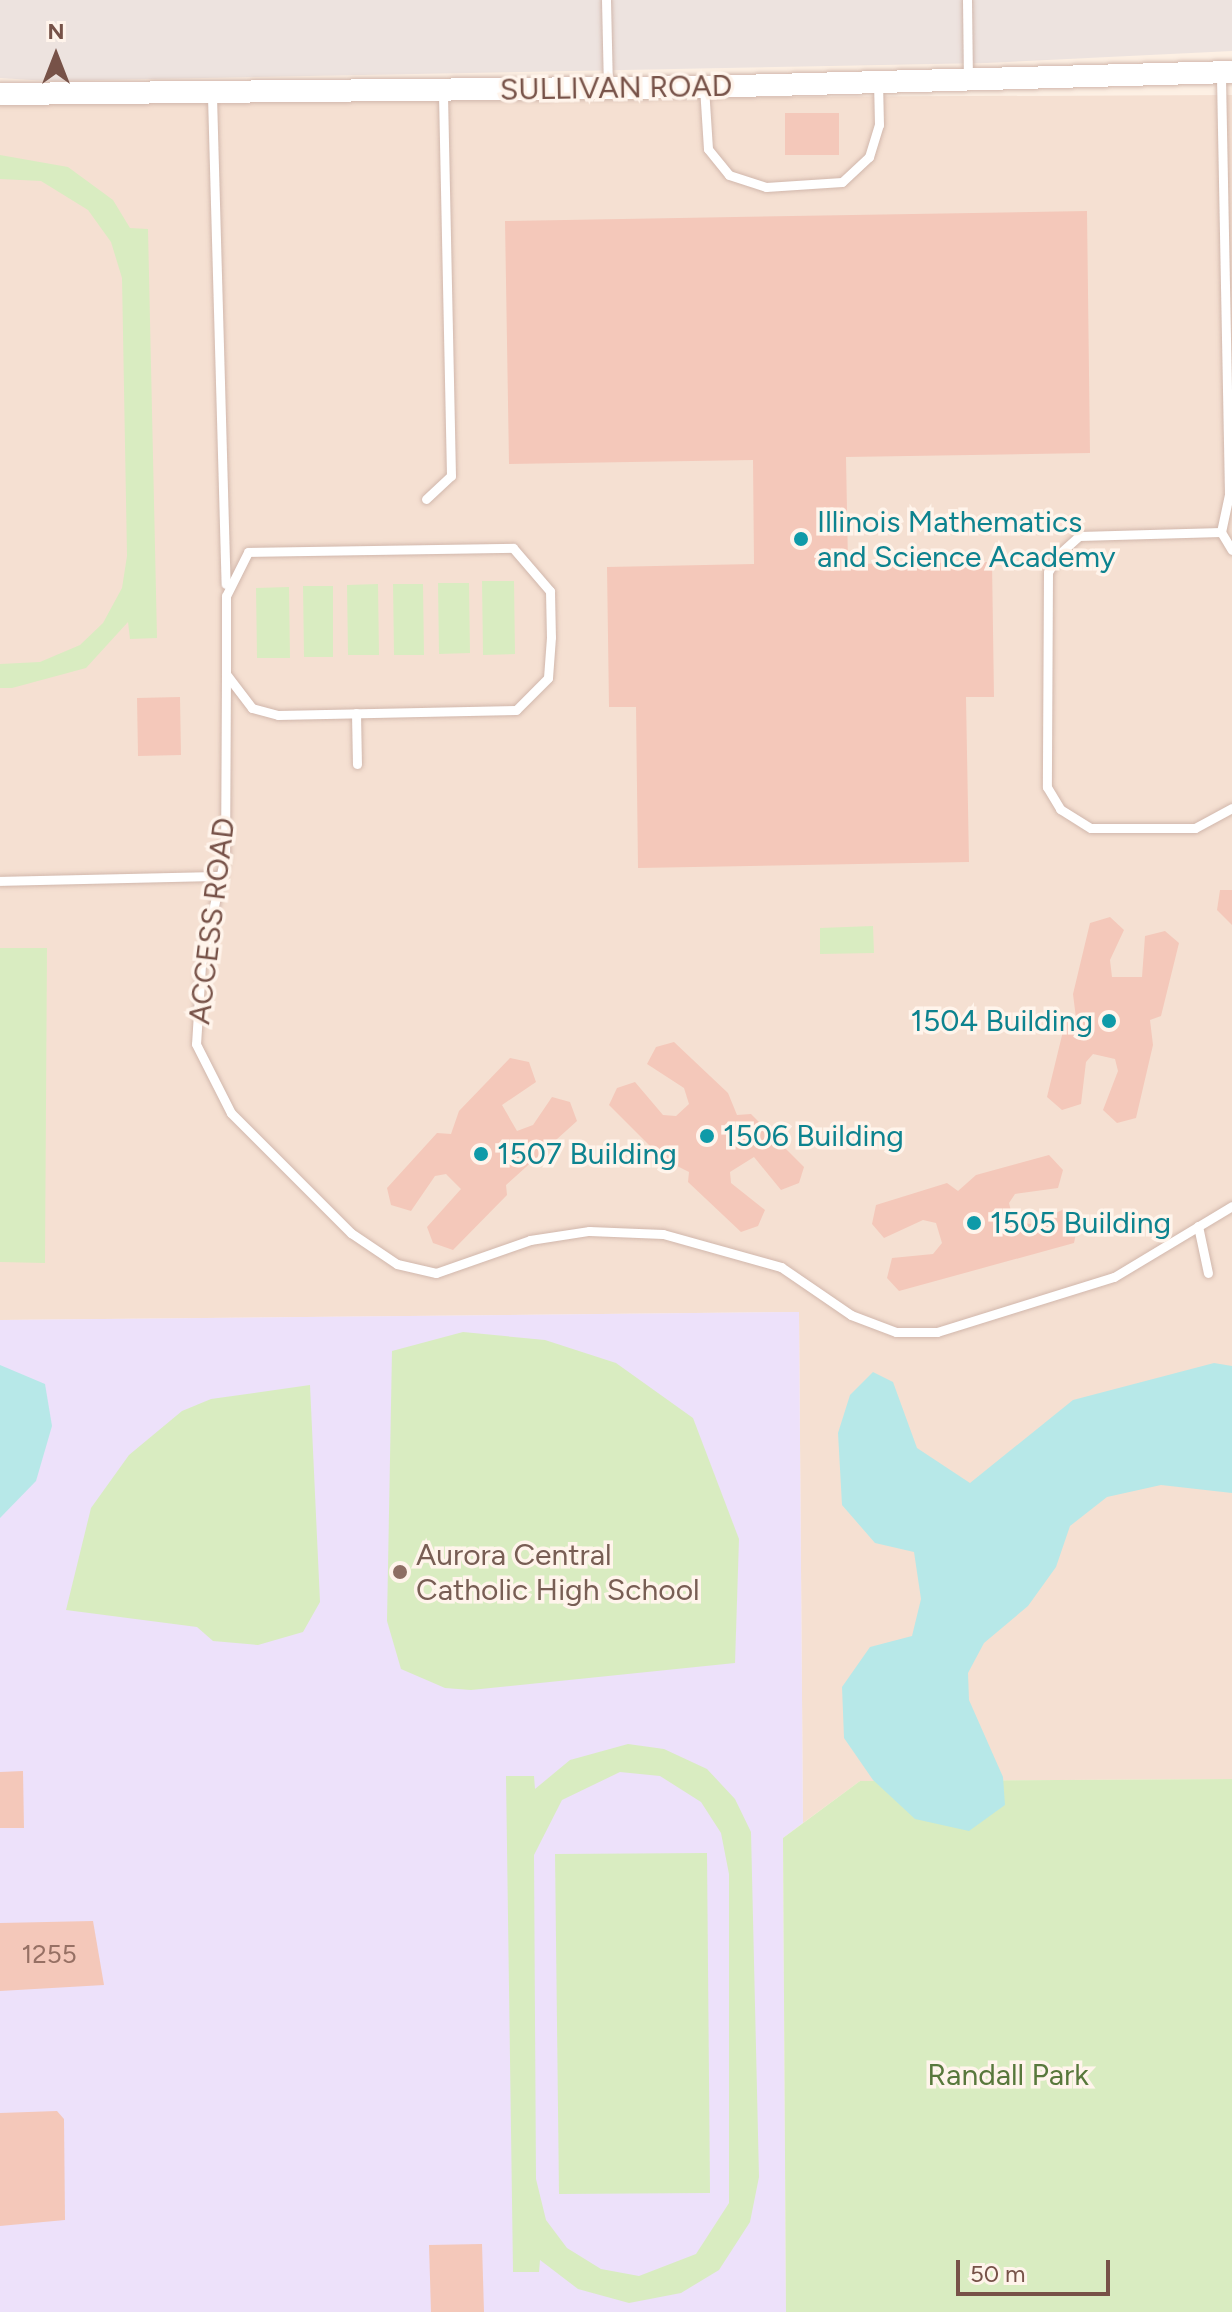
<!DOCTYPE html>
<html>
<head>
<meta charset="utf-8">
<style>
  body { margin:0 }
  #map { position:relative; width:1232px; height:2312px; overflow:hidden; background:#fdf0e4; font-family:Figtree,sans-serif }
  div>[style] { position:absolute }
  [style*='--x'] { left:calc(var(--x)*1px); top:calc(var(--y)*1px); width:calc(var(--w)*1px); rotate:calc(var(--a)*1deg) }
  .residential>* { inset:0; background:#f5e0d2 }
  .industrial>* { inset:0; background:#ede3df }
  .education>* { inset:0; background:#ede1fa }
  .green>* { inset:0; background:#d9ecc1 }
  .water>* { inset:0; background:#b7e8e8 }
  .building>* { inset:0; background:#f4c8ba }
  .roads { filter:drop-shadow(0 0 2px #d1b7ac) drop-shadow(0 0 2px #d1b7ac) }
  .service>* { height:9px; margin:-4.5px; padding:0 4.5px; transform-origin:4.5px; border-radius:4.5px; background:#fff }
  .tertiary>* { height:22px; margin:-11px; padding:0 11px; transform-origin:11px; border-radius:11px; background:#fff }
  .dots>* { width:22px; height:22px; translate:-50% -50%; box-sizing:border-box; border:4px solid #fff4eb; border-radius:50% }
  span { translate:-50% -50%; white-space:nowrap; text-align:center; line-height:1.15; -webkit-text-stroke:7px #fff4eb; paint-order:stroke }
  .number-label { font-size:26px; color:#967064 }
  .number-label span { -webkit-text-stroke-width:0 }
  .street-label { font-size:30px; color:#775248 }
  .culture-label { font-size:30px; color:#0d838f }
  .left { translate:0 -50%; text-align:left }
  .right { translate:-100% -50%; text-align:right }
  .education-label { font-size:30px; color:#785e54 }
  .park-label { font-size:30px; color:#58783c }
  .north { position:absolute; left:16px; top:16px; width:80px; height:80px; -webkit-text-stroke:6px #fff4eb; paint-order:stroke; rotate:0deg; font-size:22px; font-weight:700; line-height:32px; text-align:center; color:#775248 }
  .north::after { content:''; display:block; margin:auto; width:28px; height:36px; background:#775248; clip-path:polygon(50% 0,100% 100%,50% 72%,0 100%) }
  .scale { position:absolute; left:956px; top:2260px; width:154px; height:36px; box-sizing:border-box; border:4px solid #775248; border-top:0; padding-left:10px; font-size:24px; line-height:28px; white-space:nowrap; color:#775248; -webkit-text-stroke:6px #fff4eb; paint-order:stroke }
</style>
</head>
<body>
<div id="map">
  <div class="residential">
    <div style="clip-path:polygon(1232px 95px,1232px 1779px,860px 1781px,803px 1823px,799px 1312px,0 1320px,0 100px)"></div>
  </div>
  <div class="industrial">
    <div style="clip-path:polygon(0 0,1232px 0,1232px 51px,987px 63px,48px 81px,0 78px)"></div>
  </div>
  <div class="education">
    <div style="clip-path:polygon(799px 1312px,803px 1823px,783px 1838px,786px 2312px,0 2312px,0 1320px)"></div>
  </div>
  <div class="green">
    <div style="clip-path:polygon(0 155px,68px 167px,113px 200px,130px 228px,148px 229px,157px 638px,130px 639px,128px 622px,86px 668px,12px 688px,0 688px,0 664px,40px 662px,80px 645px,103px 623px,122px 588px,127px 556px,122px 278px,111px 242px,88px 210px,41px 181px,0 179px)"></div>
    <div style="clip-path:polygon(482px 581px,514px 581px,515px 654px,483px 655px)"></div>
    <div style="clip-path:polygon(438px 583px,469px 583px,470px 653px,439px 654px)"></div>
    <div style="clip-path:polygon(378px 584px,379px 655px,348px 655px,347px 585px)"></div>
    <div style="clip-path:polygon(393px 584px,423px 584px,424px 655px,394px 655px)"></div>
    <div style="clip-path:polygon(303px 586px,333px 586px,333px 657px,304px 657px)"></div>
    <div style="clip-path:polygon(289px 587px,290px 658px,257px 658px,256px 588px)"></div>
    <div style="clip-path:polygon(873px 926px,874px 953px,820px 954px,820px 928px)"></div>
    <div style="clip-path:polygon(0 948px,47px 948px,45px 1263px,0 1262px)"></div>
    <div style="clip-path:polygon(463px 1332px,545px 1340px,616px 1363px,693px 1418px,739px 1539px,735px 1663px,471px 1690px,445px 1688px,401px 1669px,387px 1621px,392px 1351px)"></div>
    <div style="clip-path:polygon(310px 1385px,320px 1602px,303px 1632px,258px 1645px,213px 1641px,197px 1627px,66px 1610px,91px 1508px,129px 1455px,182px 1411px,211px 1399px)"></div>
    <div style="clip-path:polygon(evenodd,628px 1744px,664px 1749px,707px 1769px,735px 1799px,751px 1832px,759px 2177px,750px 2222px,719px 2270px,681px 2293px,629px 2303px,578px 2289px,540px 2260px,539px 2272px,513px 2272px,506px 1776px,534px 1776px,535px 1789px,570px 1760px,628px 1744px,620px 1772px,660px 1776px,701px 1802px,721px 1833px,729px 1874px,729px 2203px,696px 2254px,639px 2276px,601px 2269px,567px 2248px,546px 2220px,536px 2179px,534px 1855px,562px 1800px,620px 1772px)"></div>
    <div style="clip-path:polygon(1232px 1779px,1232px 2312px,786px 2312px,783px 1838px,860px 1781px)"></div>
    <div style="clip-path:polygon(707px 1853px,710px 2193px,559px 2194px,555px 1854px)"></div>
  </div>
  <div class="water">
    <div style="clip-path:polygon(1214px 1363px,1232px 1366px,1232px 1493px,1161px 1485px,1107px 1497px,1070px 1526px,1056px 1567px,1028px 1606px,984px 1643px,968px 1673px,969px 1700px,1003px 1777px,1005px 1805px,969px 1831px,915px 1819px,873px 1780px,844px 1738px,842px 1687px,870px 1647px,912px 1636px,921px 1599px,914px 1552px,875px 1543px,842px 1505px,838px 1433px,850px 1395px,873px 1372px,893px 1382px,917px 1448px,970px 1483px,1073px 1400px)"></div>
    <div style="clip-path:polygon(0 1365px,45px 1384px,52px 1426px,36px 1481px,0 1518px)"></div>
  </div>
  <div class="building">
    <div style="clip-path:polygon(785px 113px,839px 113px,839px 155px,785px 155px)"></div>
    <div style="clip-path:polygon(1087px 211px,1090px 453px,846px 457px,848px 564px,992px 562px,994px 697px,966px 697px,969px 862px,638px 868px,636px 707px,609px 707px,607px 567px,754px 564px,753px 460px,509px 464px,505px 221px)"></div>
    <div style="clip-path:polygon(180px 697px,181px 755px,138px 756px,137px 698px)"></div>
    <div style="clip-path:polygon(1220px 890px,1232px 890px,1232px 925px,1217px 910px)"></div>
    <div style="clip-path:polygon(1110px 917px,1124px 930px,1110px 960px,1112px 977px,1142px 977px,1145px 936px,1165px 931px,1179px 943px,1161px 1016px,1150px 1020px,1153px 1045px,1136px 1118px,1117px 1123px,1103px 1110px,1118px 1071px,1115px 1059px,1093px 1054px,1086px 1062px,1081px 1104px,1062px 1110px,1047px 1097px,1065px 1023px,1076px 1018px,1073px 994px,1090px 923px)"></div>
    <div style="clip-path:polygon(674px 1042px,728px 1093px,737px 1115px,751px 1114px,804px 1167px,799px 1183px,781px 1190px,754px 1157px,730px 1172px,731px 1183px,765px 1210px,758px 1226px,741px 1232px,688px 1182px,689px 1172px,663px 1159px,609px 1105px,617px 1088px,635px 1082px,663px 1115px,676px 1116px,689px 1104px,684px 1088px,647px 1064px,656px 1047px)"></div>
    <div style="clip-path:polygon(510px 1058px,529px 1062px,536px 1082px,502px 1105px,517px 1131px,533px 1125px,552px 1097px,570px 1102px,577px 1121px,506px 1185px,507px 1195px,453px 1250px,433px 1243px,427px 1227px,461px 1189px,446px 1174px,435px 1176px,411px 1211px,391px 1205px,387px 1188px,437px 1133px,451px 1134px,459px 1111px)"></div>
    <div style="clip-path:polygon(1049px 1155px,1063px 1170px,1058px 1188px,1015px 1194px,1009px 1203px,1014px 1223px,1033px 1224px,1064px 1209px,1078px 1224px,1074px 1243px,899px 1291px,887px 1278px,892px 1258px,933px 1254px,942px 1243px,936px 1223px,923px 1220px,884px 1238px,872px 1224px,876px 1205px,947px 1183px,958px 1191px,976px 1175px)"></div>
    <div style="clip-path:polygon(23px 1771px,24px 1828px,0 1828px,0 1772px)"></div>
    <div style="clip-path:polygon(93px 1921px,104px 1985px,0 1991px,0 1923px)"></div>
    <div style="clip-path:polygon(57px 2111px,64px 2119px,65px 2220px,0 2226px,0 2113px)"></div>
    <div style="clip-path:polygon(482px 2244px,484px 2312px,431px 2312px,429px 2245px)"></div>
  </div>
  <div class="roads">
    <div class="service">
      <div style="--x:606;--y:0;--w:88;--a:88.7"></div>
      <div style="--x:967;--y:0;--w:80;--a:89.3"></div>
      <div style="--x:704;--y:87;--w:62;--a:86.3"></div>
      <div style="--x:708;--y:149;--w:33;--a:51"></div>
      <div style="--x:729;--y:175;--w:39;--a:18"></div>
      <div style="--x:766;--y:187;--w:76;--a:-3.8"></div>
      <div style="--x:842;--y:182;--w:37;--a:-43"></div>
      <div style="--x:869;--y:157;--w:34;--a:-73"></div>
      <div style="--x:879;--y:125;--w:43;--a:-91.3"></div>
      <div style="--x:212;--y:96;--w:488;--a:88.4"></div>
      <div style="--x:426;--y:499;--w:34;--a:-43"></div>
      <div style="--x:451;--y:476;--w:385;--a:-91.2"></div>
      <div style="--x:1221;--y:532;--w:142;--a:178.4"></div>
      <div style="--x:1079;--y:536;--w:28;--a:138"></div>
      <div style="--x:1058;--y:555;--w:20;--a:120"></div>
      <div style="--x:1048;--y:572;--w:215;--a:90.3"></div>
      <div style="--x:1047;--y:787;--w:26;--a:59"></div>
      <div style="--x:1060;--y:809;--w:36;--a:32"></div>
      <div style="--x:1091;--y:828;--w:104;--a:0"></div>
      <div style="--x:1195;--y:828;--w:42;--a:-28.4"></div>
      <div style="--x:1221;--y:532;--w:39;--a:-78"></div>
      <div style="--x:1229;--y:494;--w:421;--a:-91.1"></div>
      <div style="--x:1221;--y:532;--w:21;--a:59"></div>
      <div style="--x:513;--y:548;--w:57;--a:49.3"></div>
      <div style="--x:550;--y:591;--w:46;--a:88.8"></div>
      <div style="--x:551;--y:637;--w:41;--a:94.2"></div>
      <div style="--x:548;--y:678;--w:45;--a:135"></div>
      <div style="--x:516;--y:710;--w:238;--a:178.8"></div>
      <div style="--x:278;--y:715;--w:27;--a:-165"></div>
      <div style="--x:252;--y:708;--w:43;--a:-127.4"></div>
      <div style="--x:226;--y:674;--w:78;--a:-90"></div>
      <div style="--x:226;--y:596;--w:49;--a:-63.4"></div>
      <div style="--x:248;--y:552;--w:265;--a:-0.9"></div>
      <div style="--x:226;--y:674;--w:182;--a:90.3"></div>
      <div style="--x:225;--y:856;--w:112;--a:102.4"></div>
      <div style="--x:201;--y:965;--w:79;--a:93.6"></div>
      <div style="--x:196;--y:1044;--w:77;--a:63.1"></div>
      <div style="--x:231;--y:1113;--w:170;--a:45"></div>
      <div style="--x:351;--y:1233;--w:55;--a:34"></div>
      <div style="--x:397;--y:1264;--w:40;--a:13"></div>
      <div style="--x:436;--y:1273;--w:100;--a:-19.3"></div>
      <div style="--x:530;--y:1240;--w:60;--a:-8.7"></div>
      <div style="--x:589;--y:1231;--w:74;--a:2.3"></div>
      <div style="--x:663;--y:1234;--w:123;--a:15.6"></div>
      <div style="--x:781;--y:1267;--w:85;--a:34.4"></div>
      <div style="--x:851;--y:1315;--w:48;--a:20.7"></div>
      <div style="--x:896;--y:1332;--w:41;--a:0"></div>
      <div style="--x:937;--y:1332;--w:185;--a:-17.3"></div>
      <div style="--x:1114;--y:1277;--w:138;--a:-31"></div>
      <div style="--x:356;--y:713;--w:51;--a:88.9"></div>
      <div style="--x:0;--y:881;--w:222;--a:-1.3"></div>
      <div style="--x:1198;--y:1226;--w:48;--a:78"></div>
    </div>
    <div class="tertiary">
      <div style="--x:0;--y:94;--w:704;--a:-0.57"></div>
      <div style="--x:704;--y:87;--w:528;--a:-1.63"></div>
    </div>
  </div>
  <div class="dots">
    <div style="left:801px;top:539px;background:#0f9aa8"></div>
    <div style="left:1109px;top:1021px;background:#0f9aa8"></div>
    <div style="left:707px;top:1136px;background:#0f9aa8"></div>
    <div style="left:481px;top:1154px;background:#0f9aa8"></div>
    <div style="left:974px;top:1223px;background:#0f9aa8"></div>
    <div style="left:400px;top:1572px;background:#8d6e63"></div>
  </div>
  <div class="number-label">
    <span style="left:49px;top:1955px">1255</span>
  </div>
  <div class="street-label">
    <span style="left:616px;top:88px;rotate:-1deg">SULLIVAN ROAD</span>
    <span style="left:212px;top:921px;rotate:-83deg">ACCESS ROAD</span>
  </div>
  <div class="culture-label">
    <span class="left" style="left:817px;top:539px">Illinois Mathematics<br>and Science Academy</span>
    <span class="right" style="left:1093px;top:1021px">1504 Building</span>
    <span class="left" style="left:723px;top:1136px">1506 Building</span>
    <span class="left" style="left:497px;top:1154px">1507 Building</span>
    <span class="left" style="left:990px;top:1223px">1505 Building</span>
  </div>
  <div class="education-label">
    <span class="left" style="left:416px;top:1572px">Aurora Central<br>Catholic High School</span>
  </div>
  <div class="park-label">
    <span style="left:1008px;top:2075px">Randall Park</span>
  </div>
  <div class="north">N</div>
  <div class="scale">50 m</div>
</div>
</body>
</html>
